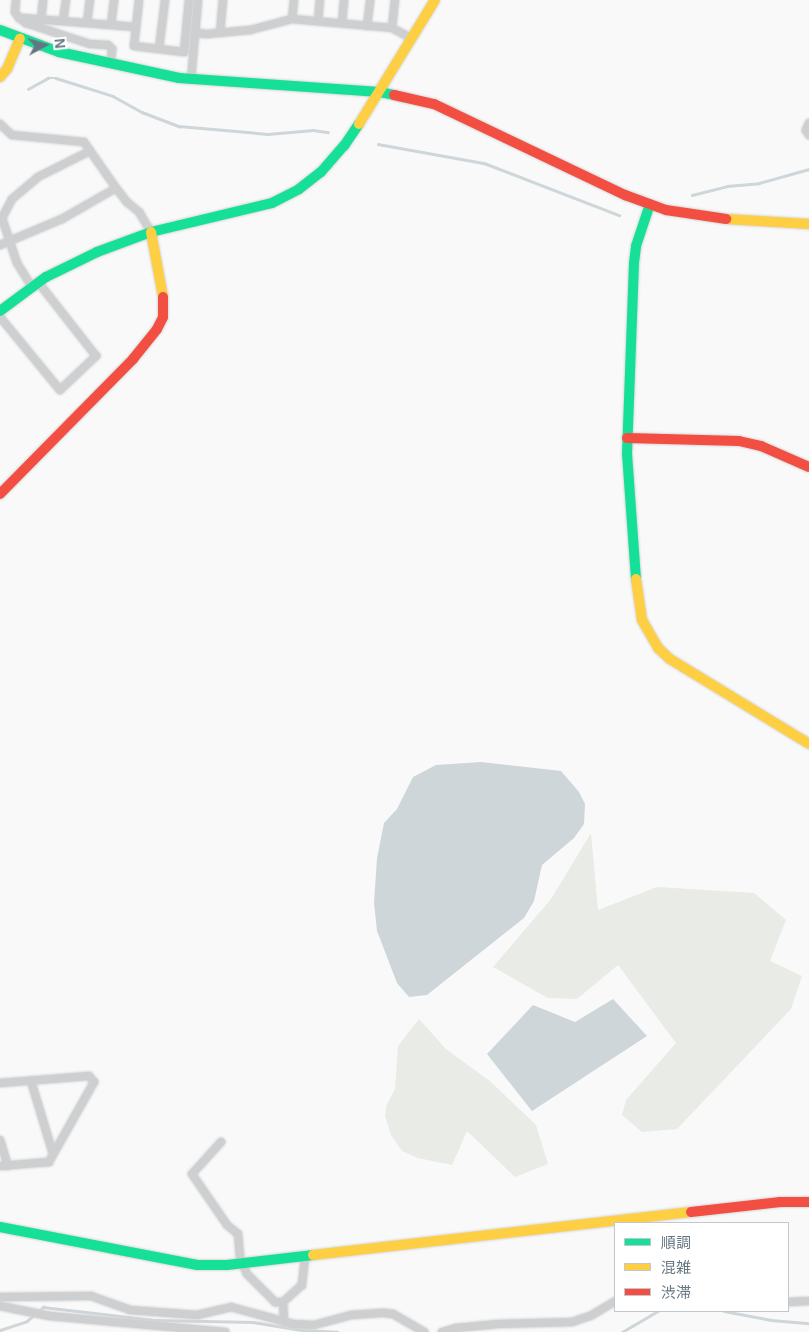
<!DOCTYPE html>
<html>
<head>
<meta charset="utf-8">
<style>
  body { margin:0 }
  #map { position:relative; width:809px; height:1332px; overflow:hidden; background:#f9f9f9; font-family:Helvetica,"Noto Sans JP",sans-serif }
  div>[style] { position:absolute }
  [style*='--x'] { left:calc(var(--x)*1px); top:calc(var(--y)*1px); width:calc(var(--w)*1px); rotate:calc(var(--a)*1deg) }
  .green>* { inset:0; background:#e8ebe6 }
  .water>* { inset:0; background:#ced6d9 }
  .stream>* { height:2.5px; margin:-1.25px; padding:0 1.25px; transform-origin:1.25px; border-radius:1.25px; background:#ced6d9 }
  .roads { filter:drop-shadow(0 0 1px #d5d6d7) drop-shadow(0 0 1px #d5d6d7) }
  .street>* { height:8px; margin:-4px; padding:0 4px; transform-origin:4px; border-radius:4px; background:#cecfd0 }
  .fast>* { height:10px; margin:-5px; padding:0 5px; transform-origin:5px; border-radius:5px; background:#16e098 }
  .slow>* { height:10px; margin:-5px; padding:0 5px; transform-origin:5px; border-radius:5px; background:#ffcf43 }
  .jam>* { height:10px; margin:-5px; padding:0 5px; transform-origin:5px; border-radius:5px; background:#f24e42 }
  span { translate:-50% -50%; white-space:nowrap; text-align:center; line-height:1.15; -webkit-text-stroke:5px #fff; paint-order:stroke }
  .legend { position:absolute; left:614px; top:1222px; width:175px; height:90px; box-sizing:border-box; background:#fff; border:1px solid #c1c8cd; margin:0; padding:6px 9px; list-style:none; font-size:15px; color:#657683 }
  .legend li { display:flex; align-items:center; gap:10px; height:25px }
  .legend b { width:25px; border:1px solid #c1c8cd }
  .north { position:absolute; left:20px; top:20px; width:50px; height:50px; -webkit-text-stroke:4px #fff; paint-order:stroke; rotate:84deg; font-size:14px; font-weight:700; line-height:20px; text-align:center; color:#657683 }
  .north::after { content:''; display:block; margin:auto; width:18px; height:22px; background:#657683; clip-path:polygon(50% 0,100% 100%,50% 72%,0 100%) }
</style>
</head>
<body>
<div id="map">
  <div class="green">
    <div style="clip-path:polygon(591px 833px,598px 910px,657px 887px,754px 893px,786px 920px,770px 961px,802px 976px,791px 1009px,677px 1129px,642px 1132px,622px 1115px,626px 1100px,676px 1043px,618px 965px,577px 999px,548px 998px,493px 967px,551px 899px)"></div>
    <div style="clip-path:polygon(419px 1019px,446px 1049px,491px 1082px,536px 1125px,548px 1164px,515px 1177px,467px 1131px,452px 1165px,418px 1158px,402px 1151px,391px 1135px,385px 1116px,387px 1104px,395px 1089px,398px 1046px)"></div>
  </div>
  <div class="water">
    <div style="clip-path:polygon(481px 762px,561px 771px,579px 792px,585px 804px,584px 824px,574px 838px,542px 865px,534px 901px,524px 918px,427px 995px,409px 997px,397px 983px,377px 931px,374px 903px,377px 858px,384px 823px,397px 809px,413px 777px,436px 765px)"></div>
    <div style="clip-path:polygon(613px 999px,647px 1036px,532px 1111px,487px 1054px,533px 1005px,575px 1022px)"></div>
  </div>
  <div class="stream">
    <div style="--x:28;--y:89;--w:23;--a:-29"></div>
    <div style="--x:48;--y:78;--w:8;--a:0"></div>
    <div style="--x:56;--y:78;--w:60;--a:17.5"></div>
    <div style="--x:113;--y:96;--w:33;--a:29"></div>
    <div style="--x:142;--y:112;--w:40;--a:21"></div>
    <div style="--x:179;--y:126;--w:89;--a:5.1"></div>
    <div style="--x:268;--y:134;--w:45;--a:-5.1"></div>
    <div style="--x:313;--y:130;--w:15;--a:8"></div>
    <div style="--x:378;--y:144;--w:108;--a:10.2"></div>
    <div style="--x:484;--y:163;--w:145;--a:21.1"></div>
    <div style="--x:692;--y:195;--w:36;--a:-14"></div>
    <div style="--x:727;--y:186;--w:32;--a:-5"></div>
    <div style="--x:759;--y:183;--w:52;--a:-15.6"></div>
    <div style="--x:39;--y:1311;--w:6;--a:-45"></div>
    <div style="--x:43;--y:1307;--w:114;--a:6.6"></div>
    <div style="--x:156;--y:1320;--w:97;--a:1.2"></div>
    <div style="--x:253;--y:1322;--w:50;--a:9.3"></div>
    <div style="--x:302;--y:1330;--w:35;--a:3"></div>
    <div style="--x:724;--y:1311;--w:48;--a:10.8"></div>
    <div style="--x:771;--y:1320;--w:38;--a:5"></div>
    <div style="--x:0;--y:1330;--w:28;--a:-18"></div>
    <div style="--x:27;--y:1321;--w:11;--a:-41"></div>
    <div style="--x:622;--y:1332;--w:42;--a:-30.3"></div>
  </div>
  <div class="roads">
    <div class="street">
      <div style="--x:16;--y:0;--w:12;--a:95"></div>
      <div style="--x:15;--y:12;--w:7;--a:56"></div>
      <div style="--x:19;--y:18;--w:9;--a:36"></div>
      <div style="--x:26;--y:23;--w:67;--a:18.2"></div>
      <div style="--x:90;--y:44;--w:18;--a:3"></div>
      <div style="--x:108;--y:45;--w:6;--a:45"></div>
      <div style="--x:112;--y:49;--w:15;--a:94"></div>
      <div style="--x:139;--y:0;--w:46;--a:96.2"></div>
      <div style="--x:134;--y:46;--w:50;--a:6.8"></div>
      <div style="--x:184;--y:52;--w:52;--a:-84.5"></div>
      <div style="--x:23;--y:18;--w:113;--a:4.6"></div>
      <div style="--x:292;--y:19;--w:19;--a:-84"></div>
      <div style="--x:41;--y:20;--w:20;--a:-84"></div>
      <div style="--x:63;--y:21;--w:21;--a:-82"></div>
      <div style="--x:318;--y:21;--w:21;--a:-85"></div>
      <div style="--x:87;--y:23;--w:23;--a:-83"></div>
      <div style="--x:342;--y:23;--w:23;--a:-85"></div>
      <div style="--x:111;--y:25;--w:25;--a:-83"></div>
      <div style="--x:367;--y:26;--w:26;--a:-83"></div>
      <div style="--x:392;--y:28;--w:28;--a:-84"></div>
      <div style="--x:195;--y:33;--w:12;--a:5"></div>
      <div style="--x:207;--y:34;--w:43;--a:-5.3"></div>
      <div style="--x:250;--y:30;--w:43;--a:-14.7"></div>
      <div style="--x:292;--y:19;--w:100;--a:5.1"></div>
      <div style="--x:392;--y:28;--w:21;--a:28"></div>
      <div style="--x:220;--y:33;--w:33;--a:-85"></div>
      <div style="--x:159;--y:49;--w:49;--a:-83"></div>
      <div style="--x:191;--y:80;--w:80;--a:-85"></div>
      <div style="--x:809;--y:123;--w:8;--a:113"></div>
      <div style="--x:806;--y:130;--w:6;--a:59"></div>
      <div style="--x:0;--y:124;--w:16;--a:43"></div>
      <div style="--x:12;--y:135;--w:72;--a:5.6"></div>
      <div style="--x:84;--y:142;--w:56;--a:55.2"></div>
      <div style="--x:116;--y:188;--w:18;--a:52"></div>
      <div style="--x:127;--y:202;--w:16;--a:40"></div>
      <div style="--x:139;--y:212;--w:23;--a:59"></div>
      <div style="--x:0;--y:245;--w:67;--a:-22.8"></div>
      <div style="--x:62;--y:219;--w:62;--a:-29.9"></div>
      <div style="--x:32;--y:287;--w:28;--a:-122"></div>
      <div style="--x:17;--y:263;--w:47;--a:-108.4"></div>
      <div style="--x:2;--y:218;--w:21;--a:-62"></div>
      <div style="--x:12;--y:199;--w:34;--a:-40"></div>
      <div style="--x:38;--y:177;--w:58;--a:-26.6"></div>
      <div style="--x:0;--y:317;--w:94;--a:50.6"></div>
      <div style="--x:60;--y:390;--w:50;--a:-43.4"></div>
      <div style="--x:96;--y:356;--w:94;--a:-128.1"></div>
      <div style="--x:31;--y:1081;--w:76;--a:73.2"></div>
      <div style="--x:0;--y:1083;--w:89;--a:-4.5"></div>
      <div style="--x:89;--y:1076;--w:8;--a:50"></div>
      <div style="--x:94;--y:1082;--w:92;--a:119.4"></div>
      <div style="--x:49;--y:1162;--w:49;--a:175.3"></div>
      <div style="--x:0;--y:1140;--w:27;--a:73"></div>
      <div style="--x:221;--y:1142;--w:43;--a:132.2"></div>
      <div style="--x:192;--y:1174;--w:62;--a:55.5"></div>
      <div style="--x:227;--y:1225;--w:14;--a:39"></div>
      <div style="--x:238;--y:1234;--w:23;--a:85"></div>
      <div style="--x:240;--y:1257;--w:18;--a:68"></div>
      <div style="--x:247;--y:1274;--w:40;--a:45"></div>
      <div style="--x:275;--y:1302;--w:8;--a:0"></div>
      <div style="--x:283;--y:1302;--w:20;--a:87"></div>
      <div style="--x:0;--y:1297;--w:91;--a:-0.6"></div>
      <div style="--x:91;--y:1296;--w:41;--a:19.7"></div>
      <div style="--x:130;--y:1310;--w:67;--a:4.3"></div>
      <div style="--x:197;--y:1315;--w:35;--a:-13"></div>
      <div style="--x:231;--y:1307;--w:64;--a:15.3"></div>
      <div style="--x:293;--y:1324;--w:21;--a:3"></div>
      <div style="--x:314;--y:1325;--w:39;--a:-15"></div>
      <div style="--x:352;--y:1315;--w:32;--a:-4"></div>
      <div style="--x:384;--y:1313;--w:9;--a:6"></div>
      <div style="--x:393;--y:1314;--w:36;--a:30"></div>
      <div style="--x:283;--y:1302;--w:25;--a:-42"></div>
      <div style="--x:302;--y:1285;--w:29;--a:-84"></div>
      <div style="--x:788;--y:1302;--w:21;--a:-3"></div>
      <div style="--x:0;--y:1306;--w:51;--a:11.3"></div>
      <div style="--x:50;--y:1316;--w:176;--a:5.2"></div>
      <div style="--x:442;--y:1332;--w:15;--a:-16"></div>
      <div style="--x:456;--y:1328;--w:42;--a:-5.4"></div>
      <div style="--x:498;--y:1324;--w:74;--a:-1.5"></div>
      <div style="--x:572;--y:1322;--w:21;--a:-19"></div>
      <div style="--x:592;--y:1315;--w:27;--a:-31"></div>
    </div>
    <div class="fast">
      <div style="--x:0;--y:30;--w:63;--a:20.4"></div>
      <div style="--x:59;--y:52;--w:123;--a:12.2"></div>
      <div style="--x:179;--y:78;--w:201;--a:4"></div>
      <div style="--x:380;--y:92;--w:14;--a:12"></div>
      <div style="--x:0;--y:311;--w:57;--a:-36.5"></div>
      <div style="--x:46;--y:277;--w:57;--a:-26.1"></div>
      <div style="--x:97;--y:252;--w:58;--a:-20.3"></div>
      <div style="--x:151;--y:232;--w:124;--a:-13.5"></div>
      <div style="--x:272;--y:203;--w:30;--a:-27"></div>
      <div style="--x:299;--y:189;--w:28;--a:-38"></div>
      <div style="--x:321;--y:172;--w:35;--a:-49"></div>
      <div style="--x:344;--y:146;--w:27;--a:-56"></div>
      <div style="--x:636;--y:579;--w:125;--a:-94.1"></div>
      <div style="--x:627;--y:454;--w:191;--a:-87.9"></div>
      <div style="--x:634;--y:263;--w:17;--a:-83"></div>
      <div style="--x:636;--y:246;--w:44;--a:-71.6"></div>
      <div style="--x:0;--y:1227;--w:201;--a:10.9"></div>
      <div style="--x:197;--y:1265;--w:30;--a:0"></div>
      <div style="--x:227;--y:1265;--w:87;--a:-6.6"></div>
    </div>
    <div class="slow">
      <div style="--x:0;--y:77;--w:11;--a:-49"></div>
      <div style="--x:7;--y:69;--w:33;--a:-67"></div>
      <div style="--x:359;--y:124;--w:145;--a:-58.5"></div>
      <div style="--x:726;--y:219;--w:83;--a:3.4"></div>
      <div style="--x:151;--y:232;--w:66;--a:79.5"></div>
      <div style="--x:636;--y:579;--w:41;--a:81.7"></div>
      <div style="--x:642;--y:620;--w:32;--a:60"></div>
      <div style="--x:658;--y:648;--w:16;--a:43"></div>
      <div style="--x:670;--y:659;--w:163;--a:31.4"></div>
      <div style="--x:313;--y:1255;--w:380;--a:-6.5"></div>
    </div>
    <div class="jam">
      <div style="--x:394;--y:95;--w:41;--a:12.7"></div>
      <div style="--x:434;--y:104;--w:212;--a:25.5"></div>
      <div style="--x:625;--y:195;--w:44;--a:20.1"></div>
      <div style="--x:666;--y:210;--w:61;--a:8.5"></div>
      <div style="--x:627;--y:438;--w:112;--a:1.5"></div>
      <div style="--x:739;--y:441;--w:23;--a:13"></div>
      <div style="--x:761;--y:446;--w:52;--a:23.6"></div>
      <div style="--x:0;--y:494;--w:190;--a:-45.4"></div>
      <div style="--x:133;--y:359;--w:38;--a:-51"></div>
      <div style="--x:157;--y:329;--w:13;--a:-63"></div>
      <div style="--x:163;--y:317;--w:20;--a:-90"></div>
      <div style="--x:691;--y:1212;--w:90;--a:-6.4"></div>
      <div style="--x:780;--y:1202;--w:29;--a:0"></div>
    </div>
  </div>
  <ul class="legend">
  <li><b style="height:6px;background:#16e098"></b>順調</li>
  <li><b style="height:6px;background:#ffcf43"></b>混雑</li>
  <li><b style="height:6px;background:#f24e42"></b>渋滞</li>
  </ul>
  <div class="north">N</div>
</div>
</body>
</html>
